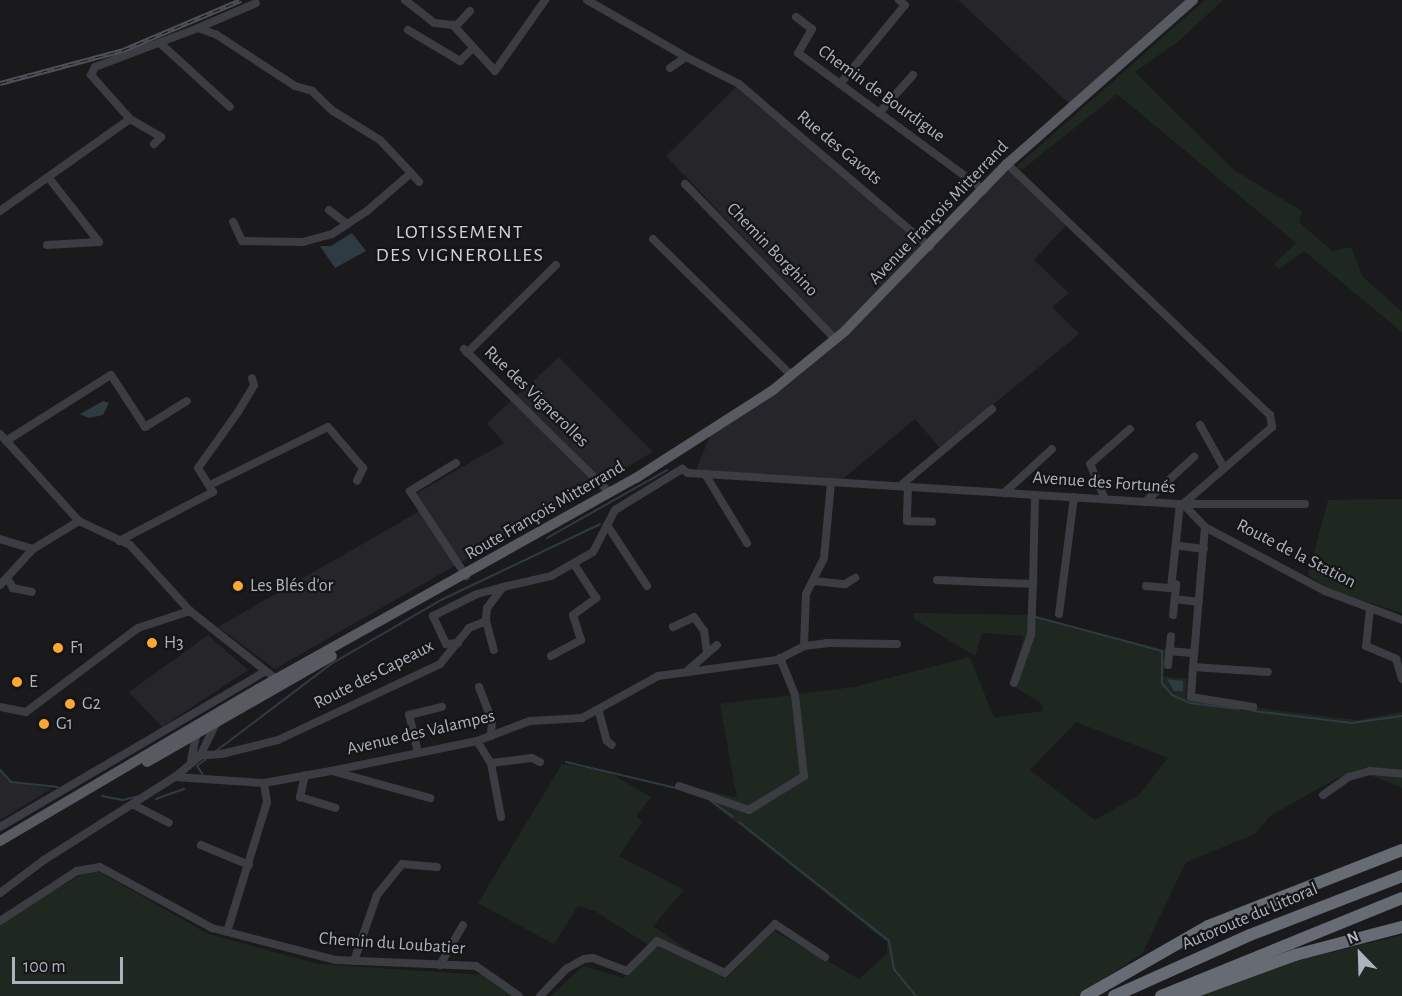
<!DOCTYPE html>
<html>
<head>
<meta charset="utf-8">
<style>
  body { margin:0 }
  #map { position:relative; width:1402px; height:996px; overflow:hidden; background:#1a1a1d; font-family:"Alegreya Sans",sans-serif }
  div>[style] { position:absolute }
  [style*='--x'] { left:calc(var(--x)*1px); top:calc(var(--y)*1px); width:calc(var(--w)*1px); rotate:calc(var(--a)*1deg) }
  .built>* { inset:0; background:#26262a }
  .green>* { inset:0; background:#1f2820 }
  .water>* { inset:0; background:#2f3b42 }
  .stream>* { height:2px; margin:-1px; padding:0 1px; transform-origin:1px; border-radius:1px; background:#2f3b42 }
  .minor>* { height:8px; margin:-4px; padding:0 4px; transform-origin:4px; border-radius:4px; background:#3b3d42 }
  .major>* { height:10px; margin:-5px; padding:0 5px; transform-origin:5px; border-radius:5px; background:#575a61 }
  .highway>* { height:12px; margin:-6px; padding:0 6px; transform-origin:6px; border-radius:6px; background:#676b73 }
  .rail>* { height:4.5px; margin-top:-2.25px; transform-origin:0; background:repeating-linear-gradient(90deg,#151518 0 7px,#4e5157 0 14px); box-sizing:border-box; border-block:2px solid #4e5157 }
  .dots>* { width:16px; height:16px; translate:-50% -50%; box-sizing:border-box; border:3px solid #151518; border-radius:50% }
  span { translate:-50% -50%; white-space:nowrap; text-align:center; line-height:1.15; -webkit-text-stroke:4.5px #151518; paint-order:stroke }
  .street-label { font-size:18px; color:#acb3bd }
  .poi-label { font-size:18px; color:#acb3bd }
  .left { translate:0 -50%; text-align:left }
  .neighbourhood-label { font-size:20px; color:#cdd1d8; letter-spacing:1.5px }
  .north { position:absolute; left:1330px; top:924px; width:60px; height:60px; -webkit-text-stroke:4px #151518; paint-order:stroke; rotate:337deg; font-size:16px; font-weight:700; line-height:24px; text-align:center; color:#acb3bd }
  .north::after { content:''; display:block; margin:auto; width:21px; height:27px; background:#acb3bd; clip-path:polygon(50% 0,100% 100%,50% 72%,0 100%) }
  .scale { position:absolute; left:12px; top:957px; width:111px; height:27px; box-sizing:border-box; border:3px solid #acb3bd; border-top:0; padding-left:8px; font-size:18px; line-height:21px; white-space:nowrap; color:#acb3bd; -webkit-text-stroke:4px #151518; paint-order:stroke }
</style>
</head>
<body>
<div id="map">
  <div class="built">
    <div style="clip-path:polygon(958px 0,1193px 0,1072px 106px)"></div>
    <div style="clip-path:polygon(739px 84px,930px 247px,1007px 164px,1068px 223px,1034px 260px,1069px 293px,1052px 307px,1079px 334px,940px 448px,915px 419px,843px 479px,696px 470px,713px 429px,838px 337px,666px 156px)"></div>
    <div style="clip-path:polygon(559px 357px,653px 452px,275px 669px,218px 627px,418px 512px,417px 493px,504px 443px,487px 423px)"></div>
    <div style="clip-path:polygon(208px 635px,248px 670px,162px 727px,129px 692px)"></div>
    <div style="clip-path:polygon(0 768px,12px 782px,51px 789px,0 820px)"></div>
  </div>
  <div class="green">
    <div style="clip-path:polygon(1205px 0,1223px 0,1180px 40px,1135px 72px,1234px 170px,1302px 211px,1299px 222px,1332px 251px,1351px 247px,1363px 277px,1402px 312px,1402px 332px,1304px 251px,1279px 269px,1274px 264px,1296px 243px,1117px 94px,1023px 169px,1015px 168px)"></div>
    <div style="clip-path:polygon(1402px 499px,1402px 613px,1331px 590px,1308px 575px,1328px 500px)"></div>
    <div style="clip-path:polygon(evenodd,913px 613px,1030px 615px,1169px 651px,1163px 676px,1187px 679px,1186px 699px,1356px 720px,1402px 712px,1402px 771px,1366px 767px,1333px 780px,1270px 816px,1255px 834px,1186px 862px,1142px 954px,1077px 996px,551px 996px,583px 966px,624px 978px,653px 948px,595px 911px,578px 906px,554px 944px,478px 903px,562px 764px,608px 772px,651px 797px,636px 816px,642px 822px,619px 856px,684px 890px,653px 926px,727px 978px,774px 931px,859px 979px,887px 954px,887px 942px,704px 797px,678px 783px,737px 798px,720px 704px,854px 687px,970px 657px,994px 718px,1043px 711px,1041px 703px,1010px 684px,1024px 636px,982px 633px,975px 656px,914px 619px,913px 613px,1076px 722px,1168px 758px,1139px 795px,1095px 820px,1030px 770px,1076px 722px)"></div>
    <div style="clip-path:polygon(1370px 775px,1402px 778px,1402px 788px)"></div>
    <div style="clip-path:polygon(96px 870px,208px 934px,318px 964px,484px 975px,514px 996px,0 996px,0 924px,82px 874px)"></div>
    <div style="clip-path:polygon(1402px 935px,1402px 996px,1199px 996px,1279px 965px)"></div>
  </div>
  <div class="water">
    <div style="clip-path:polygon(352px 233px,366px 251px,335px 268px,320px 246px,331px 246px)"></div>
    <div style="clip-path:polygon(103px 401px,109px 403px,103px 415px,89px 418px,80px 414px)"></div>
    <div style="clip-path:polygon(1167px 679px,1183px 681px,1183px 691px,1174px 691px)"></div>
  </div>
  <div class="stream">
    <div style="--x:547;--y:538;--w:138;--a:-29.5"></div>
    <div style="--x:1036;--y:617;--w:131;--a:15.1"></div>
    <div style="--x:1162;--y:651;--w:32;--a:90"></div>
    <div style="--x:1162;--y:683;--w:16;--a:50"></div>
    <div style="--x:1172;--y:695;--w:20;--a:24"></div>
    <div style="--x:1190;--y:703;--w:49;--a:7"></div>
    <div style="--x:1253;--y:711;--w:99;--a:7"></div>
    <div style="--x:1351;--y:723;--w:51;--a:-7.8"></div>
    <div style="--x:216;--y:751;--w:144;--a:-37.1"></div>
    <div style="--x:331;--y:664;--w:127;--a:-30.2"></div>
    <div style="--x:441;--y:600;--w:176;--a:-25.5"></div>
    <div style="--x:566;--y:762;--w:113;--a:13.3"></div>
    <div style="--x:0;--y:770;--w:16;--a:47"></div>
    <div style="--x:11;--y:782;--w:47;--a:6.1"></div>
    <div style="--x:203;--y:775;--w:11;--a:-124"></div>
    <div style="--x:197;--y:766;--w:11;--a:-38"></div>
    <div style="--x:102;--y:796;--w:21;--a:11"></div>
    <div style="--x:123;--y:800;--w:16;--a:-14"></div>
    <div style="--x:156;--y:799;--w:30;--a:-20"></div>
    <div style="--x:711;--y:801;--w:27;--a:36"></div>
    <div style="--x:739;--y:822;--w:191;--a:38.4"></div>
    <div style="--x:889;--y:941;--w:28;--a:80"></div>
    <div style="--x:894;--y:969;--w:35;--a:51"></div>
  </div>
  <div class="minor">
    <div style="--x:405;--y:0;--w:37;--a:38"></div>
    <div style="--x:434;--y:23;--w:19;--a:6"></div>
    <div style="--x:453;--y:25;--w:62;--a:47.6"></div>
    <div style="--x:495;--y:71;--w:87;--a:-54.8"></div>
    <div style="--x:587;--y:0;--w:114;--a:29.9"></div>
    <div style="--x:796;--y:17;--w:20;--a:37"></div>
    <div style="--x:812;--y:29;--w:28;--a:120"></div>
    <div style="--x:798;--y:53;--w:231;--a:36.4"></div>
    <div style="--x:455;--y:27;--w:22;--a:-47"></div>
    <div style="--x:198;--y:28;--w:63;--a:-23.3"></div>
    <div style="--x:408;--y:30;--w:61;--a:30.8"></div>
    <div style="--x:460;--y:61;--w:18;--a:-45"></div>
    <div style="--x:161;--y:44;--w:93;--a:42.4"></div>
    <div style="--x:670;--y:68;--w:19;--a:-35"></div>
    <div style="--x:686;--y:57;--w:59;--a:27"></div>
    <div style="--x:739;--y:84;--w:251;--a:40.5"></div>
    <div style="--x:840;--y:84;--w:102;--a:-50.6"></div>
    <div style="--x:905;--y:5;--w:8;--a:-140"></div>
    <div style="--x:879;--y:113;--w:51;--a:-48.2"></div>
    <div style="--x:130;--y:119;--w:36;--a:30"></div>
    <div style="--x:161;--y:137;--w:10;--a:135"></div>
    <div style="--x:411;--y:173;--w:12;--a:48"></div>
    <div style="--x:685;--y:184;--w:216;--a:45.9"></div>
    <div style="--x:329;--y:210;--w:23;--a:38"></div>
    <div style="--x:0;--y:211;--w:159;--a:-35.3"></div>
    <div style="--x:130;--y:119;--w:59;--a:-131.6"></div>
    <div style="--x:91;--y:75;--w:9;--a:-63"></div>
    <div style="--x:95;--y:67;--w:110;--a:-20.7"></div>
    <div style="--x:198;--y:28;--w:20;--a:20"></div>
    <div style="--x:217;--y:35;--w:93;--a:33.2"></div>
    <div style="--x:295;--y:86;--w:18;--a:16"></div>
    <div style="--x:312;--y:91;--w:29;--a:44"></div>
    <div style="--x:333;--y:111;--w:55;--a:31.7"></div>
    <div style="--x:380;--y:140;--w:45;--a:46.8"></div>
    <div style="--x:411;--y:173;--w:58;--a:139.2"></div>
    <div style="--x:367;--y:211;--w:42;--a:146.7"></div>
    <div style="--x:332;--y:234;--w:30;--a:165"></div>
    <div style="--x:303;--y:242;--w:61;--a:-179.1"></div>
    <div style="--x:242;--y:241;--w:21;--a:-115"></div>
    <div style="--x:653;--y:239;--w:194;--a:44.6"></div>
    <div style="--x:47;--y:245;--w:52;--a:-3.3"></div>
    <div style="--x:99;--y:242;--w:81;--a:-128"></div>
    <div style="--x:464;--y:349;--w:205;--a:44.6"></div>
    <div style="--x:467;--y:353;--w:125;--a:-44.7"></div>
    <div style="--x:1200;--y:425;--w:49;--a:60.8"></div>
    <div style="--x:0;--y:434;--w:118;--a:47.8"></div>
    <div style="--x:79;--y:521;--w:56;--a:25.2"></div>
    <div style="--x:130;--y:545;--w:89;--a:47.7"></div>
    <div style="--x:190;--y:611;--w:110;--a:38.3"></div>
    <div style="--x:6;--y:441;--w:124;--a:-32.2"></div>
    <div style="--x:111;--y:375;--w:62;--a:56.8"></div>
    <div style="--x:145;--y:427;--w:49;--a:-31.8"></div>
    <div style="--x:456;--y:463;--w:54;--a:148.7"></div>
    <div style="--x:410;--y:491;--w:102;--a:56.6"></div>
    <div style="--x:705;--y:474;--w:81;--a:58.7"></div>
    <div style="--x:210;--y:485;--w:131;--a:-26.2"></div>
    <div style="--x:328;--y:427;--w:54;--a:49.5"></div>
    <div style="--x:363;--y:468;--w:14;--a:115"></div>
    <div style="--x:900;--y:486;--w:120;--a:-39.9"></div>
    <div style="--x:908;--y:487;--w:34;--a:92"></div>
    <div style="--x:907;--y:521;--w:25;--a:2"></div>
    <div style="--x:1004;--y:493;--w:65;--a:-42.5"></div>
    <div style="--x:1105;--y:499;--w:38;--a:-113"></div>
    <div style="--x:1090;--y:464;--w:53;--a:-41.2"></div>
    <div style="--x:1145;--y:502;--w:67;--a:-42.6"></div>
    <div style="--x:1183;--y:504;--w:32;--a:46"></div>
    <div style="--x:1205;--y:527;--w:136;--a:28.1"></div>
    <div style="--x:1325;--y:591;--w:82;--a:20.6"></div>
    <div style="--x:1184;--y:504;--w:121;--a:0"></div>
    <div style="--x:607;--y:525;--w:73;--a:56.7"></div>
    <div style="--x:1205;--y:527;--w:141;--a:94.9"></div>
    <div style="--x:1193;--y:667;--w:75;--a:3.8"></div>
    <div style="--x:0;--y:539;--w:34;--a:17"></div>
    <div style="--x:33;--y:549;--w:54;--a:-31.3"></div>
    <div style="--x:119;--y:541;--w:106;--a:-27.5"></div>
    <div style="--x:213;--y:492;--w:28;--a:-122"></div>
    <div style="--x:198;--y:468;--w:69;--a:-54.5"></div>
    <div style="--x:238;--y:412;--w:31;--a:-59"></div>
    <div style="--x:254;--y:385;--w:7;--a:-106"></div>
    <div style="--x:1180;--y:546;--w:24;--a:7"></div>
    <div style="--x:7;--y:578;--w:12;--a:59"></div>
    <div style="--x:13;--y:588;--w:19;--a:12"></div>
    <div style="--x:937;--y:580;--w:96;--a:2.4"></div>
    <div style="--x:1033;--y:584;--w:89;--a:-88.7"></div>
    <div style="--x:814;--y:581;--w:31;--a:6"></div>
    <div style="--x:845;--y:584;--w:12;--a:-31"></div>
    <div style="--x:0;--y:585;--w:49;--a:-47.5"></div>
    <div style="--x:1146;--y:586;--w:25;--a:5"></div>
    <div style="--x:1171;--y:588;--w:84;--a:-83.9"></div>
    <div style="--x:1175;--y:599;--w:24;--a:7"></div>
    <div style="--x:1370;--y:609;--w:37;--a:96"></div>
    <div style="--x:1366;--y:646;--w:33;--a:23"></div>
    <div style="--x:1396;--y:659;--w:21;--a:73"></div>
    <div style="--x:1059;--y:614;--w:118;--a:-82.7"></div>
    <div style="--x:1173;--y:615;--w:31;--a:-84"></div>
    <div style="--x:486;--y:621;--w:30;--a:75"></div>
    <div style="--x:673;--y:627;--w:23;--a:-25"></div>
    <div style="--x:694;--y:617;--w:17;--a:54"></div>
    <div style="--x:704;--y:631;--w:22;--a:82"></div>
    <div style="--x:458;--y:643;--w:12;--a:175"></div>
    <div style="--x:446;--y:644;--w:31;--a:-115"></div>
    <div style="--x:433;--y:616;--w:49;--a:-26.6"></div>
    <div style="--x:477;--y:594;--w:27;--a:-15"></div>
    <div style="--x:804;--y:646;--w:52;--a:-87.8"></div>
    <div style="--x:806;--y:594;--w:40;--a:-63.4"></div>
    <div style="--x:824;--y:558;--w:76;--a:-84.7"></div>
    <div style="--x:1169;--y:651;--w:25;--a:5"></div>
    <div style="--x:551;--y:656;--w:34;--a:-28"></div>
    <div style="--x:581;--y:640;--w:26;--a:-108"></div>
    <div style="--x:573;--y:615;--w:29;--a:-36"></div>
    <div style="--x:596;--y:598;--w:40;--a:-122.9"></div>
    <div style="--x:1168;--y:665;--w:29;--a:-84"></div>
    <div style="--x:1193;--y:667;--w:30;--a:94"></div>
    <div style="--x:1191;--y:697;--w:63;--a:9.2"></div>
    <div style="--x:686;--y:672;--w:41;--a:-41.1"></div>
    <div style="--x:1014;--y:683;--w:51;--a:-70.5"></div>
    <div style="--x:1031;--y:635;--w:51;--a:-87.8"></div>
    <div style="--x:479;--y:687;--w:36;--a:69"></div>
    <div style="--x:492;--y:721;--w:15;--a:94"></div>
    <div style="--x:0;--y:707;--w:26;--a:11"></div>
    <div style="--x:26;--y:712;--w:140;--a:-36.9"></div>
    <div style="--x:138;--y:628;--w:55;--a:-18.1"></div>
    <div style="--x:599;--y:712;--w:30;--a:75"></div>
    <div style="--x:607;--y:741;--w:6;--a:39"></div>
    <div style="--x:477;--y:741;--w:26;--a:58"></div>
    <div style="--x:491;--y:763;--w:55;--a:79.5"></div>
    <div style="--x:418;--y:753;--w:39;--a:-103"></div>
    <div style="--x:409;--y:715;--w:34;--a:-14"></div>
    <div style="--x:192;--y:756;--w:30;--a:-4"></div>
    <div style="--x:222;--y:754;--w:58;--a:-14"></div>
    <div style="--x:278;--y:740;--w:179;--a:-25.1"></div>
    <div style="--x:440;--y:664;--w:46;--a:-51.1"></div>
    <div style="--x:469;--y:628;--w:18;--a:-22"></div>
    <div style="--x:486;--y:621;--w:13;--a:-86"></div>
    <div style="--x:487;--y:608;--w:26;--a:-53"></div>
    <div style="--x:503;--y:587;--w:49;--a:-12.9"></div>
    <div style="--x:551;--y:576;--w:48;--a:-29.7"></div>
    <div style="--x:593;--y:552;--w:47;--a:-62.4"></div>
    <div style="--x:615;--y:510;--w:79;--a:-31.5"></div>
    <div style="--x:682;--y:469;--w:7;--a:34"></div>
    <div style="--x:688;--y:473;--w:496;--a:3.6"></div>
    <div style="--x:1183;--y:504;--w:118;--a:-40.9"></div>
    <div style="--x:1272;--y:427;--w:12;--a:-99"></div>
    <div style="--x:1270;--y:415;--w:364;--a:-136.3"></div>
    <div style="--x:191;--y:760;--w:29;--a:-78"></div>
    <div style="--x:491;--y:763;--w:41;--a:-7"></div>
    <div style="--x:532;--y:758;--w:9;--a:27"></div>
    <div style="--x:332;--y:771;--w:102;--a:15.4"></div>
    <div style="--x:305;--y:775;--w:23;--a:103"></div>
    <div style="--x:300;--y:797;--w:37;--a:17"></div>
    <div style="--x:175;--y:777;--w:89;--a:3.9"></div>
    <div style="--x:264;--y:783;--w:68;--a:-10.2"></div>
    <div style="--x:331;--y:771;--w:149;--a:-11.6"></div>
    <div style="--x:477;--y:741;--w:57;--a:-20.7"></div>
    <div style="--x:530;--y:721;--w:52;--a:-3.3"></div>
    <div style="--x:582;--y:718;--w:87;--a:-28.9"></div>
    <div style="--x:658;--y:676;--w:120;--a:-7.7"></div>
    <div style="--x:777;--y:660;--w:30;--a:-27"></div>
    <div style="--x:804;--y:646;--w:23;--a:-7"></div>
    <div style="--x:827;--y:643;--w:70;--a:0.8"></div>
    <div style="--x:679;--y:786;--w:74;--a:18.9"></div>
    <div style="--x:749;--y:810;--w:65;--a:-31.7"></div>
    <div style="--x:804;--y:776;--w:81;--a:-96.3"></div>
    <div style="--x:795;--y:695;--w:40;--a:-112"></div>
    <div style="--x:1323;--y:795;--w:32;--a:-35"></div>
    <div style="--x:1349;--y:777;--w:22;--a:-16"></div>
    <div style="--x:1370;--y:771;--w:32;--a:5"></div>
    <div style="--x:134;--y:805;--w:39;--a:27"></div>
    <div style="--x:0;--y:827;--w:306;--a:-30.4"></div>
    <div style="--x:201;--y:845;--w:52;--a:22.6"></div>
    <div style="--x:0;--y:893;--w:55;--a:-36.9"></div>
    <div style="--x:44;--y:860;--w:155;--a:-32.4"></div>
    <div style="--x:175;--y:777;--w:33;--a:-40"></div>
    <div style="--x:200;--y:756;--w:34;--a:-64"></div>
    <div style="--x:0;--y:921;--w:92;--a:-33"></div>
    <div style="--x:77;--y:871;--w:23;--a:-10"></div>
    <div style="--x:100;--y:867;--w:128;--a:28.6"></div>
    <div style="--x:212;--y:928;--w:128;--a:14.5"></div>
    <div style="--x:336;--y:960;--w:140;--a:2.5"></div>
    <div style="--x:476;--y:966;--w:52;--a:34.9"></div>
    <div style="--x:227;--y:932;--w:136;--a:-72.9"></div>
    <div style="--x:267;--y:802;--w:19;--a:-99"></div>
    <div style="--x:354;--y:961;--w:70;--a:-70.8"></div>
    <div style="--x:377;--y:895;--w:40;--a:-51"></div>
    <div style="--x:402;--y:864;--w:35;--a:5"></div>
    <div style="--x:440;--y:965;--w:46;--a:-60.1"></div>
    <div style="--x:540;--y:996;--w:37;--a:-46"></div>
    <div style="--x:566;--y:969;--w:21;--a:-29"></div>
    <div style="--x:584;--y:959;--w:9;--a:-6"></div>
    <div style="--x:593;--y:958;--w:36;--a:21"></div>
    <div style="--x:627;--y:971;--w:42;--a:-45"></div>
    <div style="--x:657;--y:941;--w:75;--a:25.2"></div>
    <div style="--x:725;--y:973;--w:70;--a:-44.4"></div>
    <div style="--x:775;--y:924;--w:60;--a:33.4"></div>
  </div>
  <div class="major">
    <div style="--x:147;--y:762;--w:213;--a:-29.8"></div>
    <div style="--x:0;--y:841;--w:299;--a:-30.5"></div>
    <div style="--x:258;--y:689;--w:433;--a:-29.2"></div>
    <div style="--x:636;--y:478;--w:163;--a:-32.7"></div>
    <div style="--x:773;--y:390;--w:93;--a:-39.3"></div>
    <div style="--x:845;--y:331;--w:233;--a:-45.9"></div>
    <div style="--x:1007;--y:164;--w:248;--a:-41.4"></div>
  </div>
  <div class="highway">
    <div style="--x:1086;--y:996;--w:141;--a:-29.8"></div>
    <div style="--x:1208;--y:926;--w:208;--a:-21.4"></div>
    <div style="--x:1114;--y:996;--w:149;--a:-24.2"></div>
    <div style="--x:1250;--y:935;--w:163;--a:-21.2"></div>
    <div style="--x:1161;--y:996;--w:260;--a:-22.1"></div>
    <div style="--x:1183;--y:996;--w:119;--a:-20.1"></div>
    <div style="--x:1295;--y:955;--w:111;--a:-14.7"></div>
  </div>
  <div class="rail">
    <div style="--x:0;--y:83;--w:127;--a:-15"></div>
    <div style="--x:123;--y:50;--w:128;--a:-23"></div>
  </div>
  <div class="dots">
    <div style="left:238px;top:586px;background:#fca633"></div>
    <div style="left:152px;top:643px;background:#fca633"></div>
    <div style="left:58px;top:648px;background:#fca633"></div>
    <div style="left:17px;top:682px;background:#fca633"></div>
    <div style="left:70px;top:704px;background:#fca633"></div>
    <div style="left:44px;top:724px;background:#fca633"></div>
  </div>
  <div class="street-label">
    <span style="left:881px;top:94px;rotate:36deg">Chemin de Bourdigue</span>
    <span style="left:839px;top:148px;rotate:40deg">Rue des Gavots</span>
    <span style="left:939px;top:213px;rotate:-46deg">Avenue François Mitterrand</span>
    <span style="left:772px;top:250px;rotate:46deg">Chemin Borghino</span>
    <span style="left:536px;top:397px;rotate:44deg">Rue des Vignerolles</span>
    <span style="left:1104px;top:483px;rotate:4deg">Avenue des Fortunés</span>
    <span style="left:545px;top:511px;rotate:-30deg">Route François Mitterrand</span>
    <span style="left:1296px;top:554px;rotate:27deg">Route de la Station</span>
    <span style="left:374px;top:675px;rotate:-27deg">Route des Capeaux</span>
    <span style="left:421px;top:733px;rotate:-13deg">Avenue des Valampes</span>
    <span style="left:1250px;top:917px;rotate:-23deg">Autoroute du Littoral</span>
    <span style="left:392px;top:944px;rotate:4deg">Chemin du Loubatier</span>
  </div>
  <div class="poi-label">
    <span class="left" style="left:250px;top:586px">Les Blés d'or</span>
    <span class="left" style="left:164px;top:643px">H3</span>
    <span class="left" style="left:70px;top:648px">F1</span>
    <span class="left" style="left:29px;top:682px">E</span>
    <span class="left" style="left:82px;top:704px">G2</span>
    <span class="left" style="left:56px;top:724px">G1</span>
  </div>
  <div class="neighbourhood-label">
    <span style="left:460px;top:244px">LOTISSEMENT<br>DES VIGNEROLLES</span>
  </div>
  <div class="north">N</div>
  <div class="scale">100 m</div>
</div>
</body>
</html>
